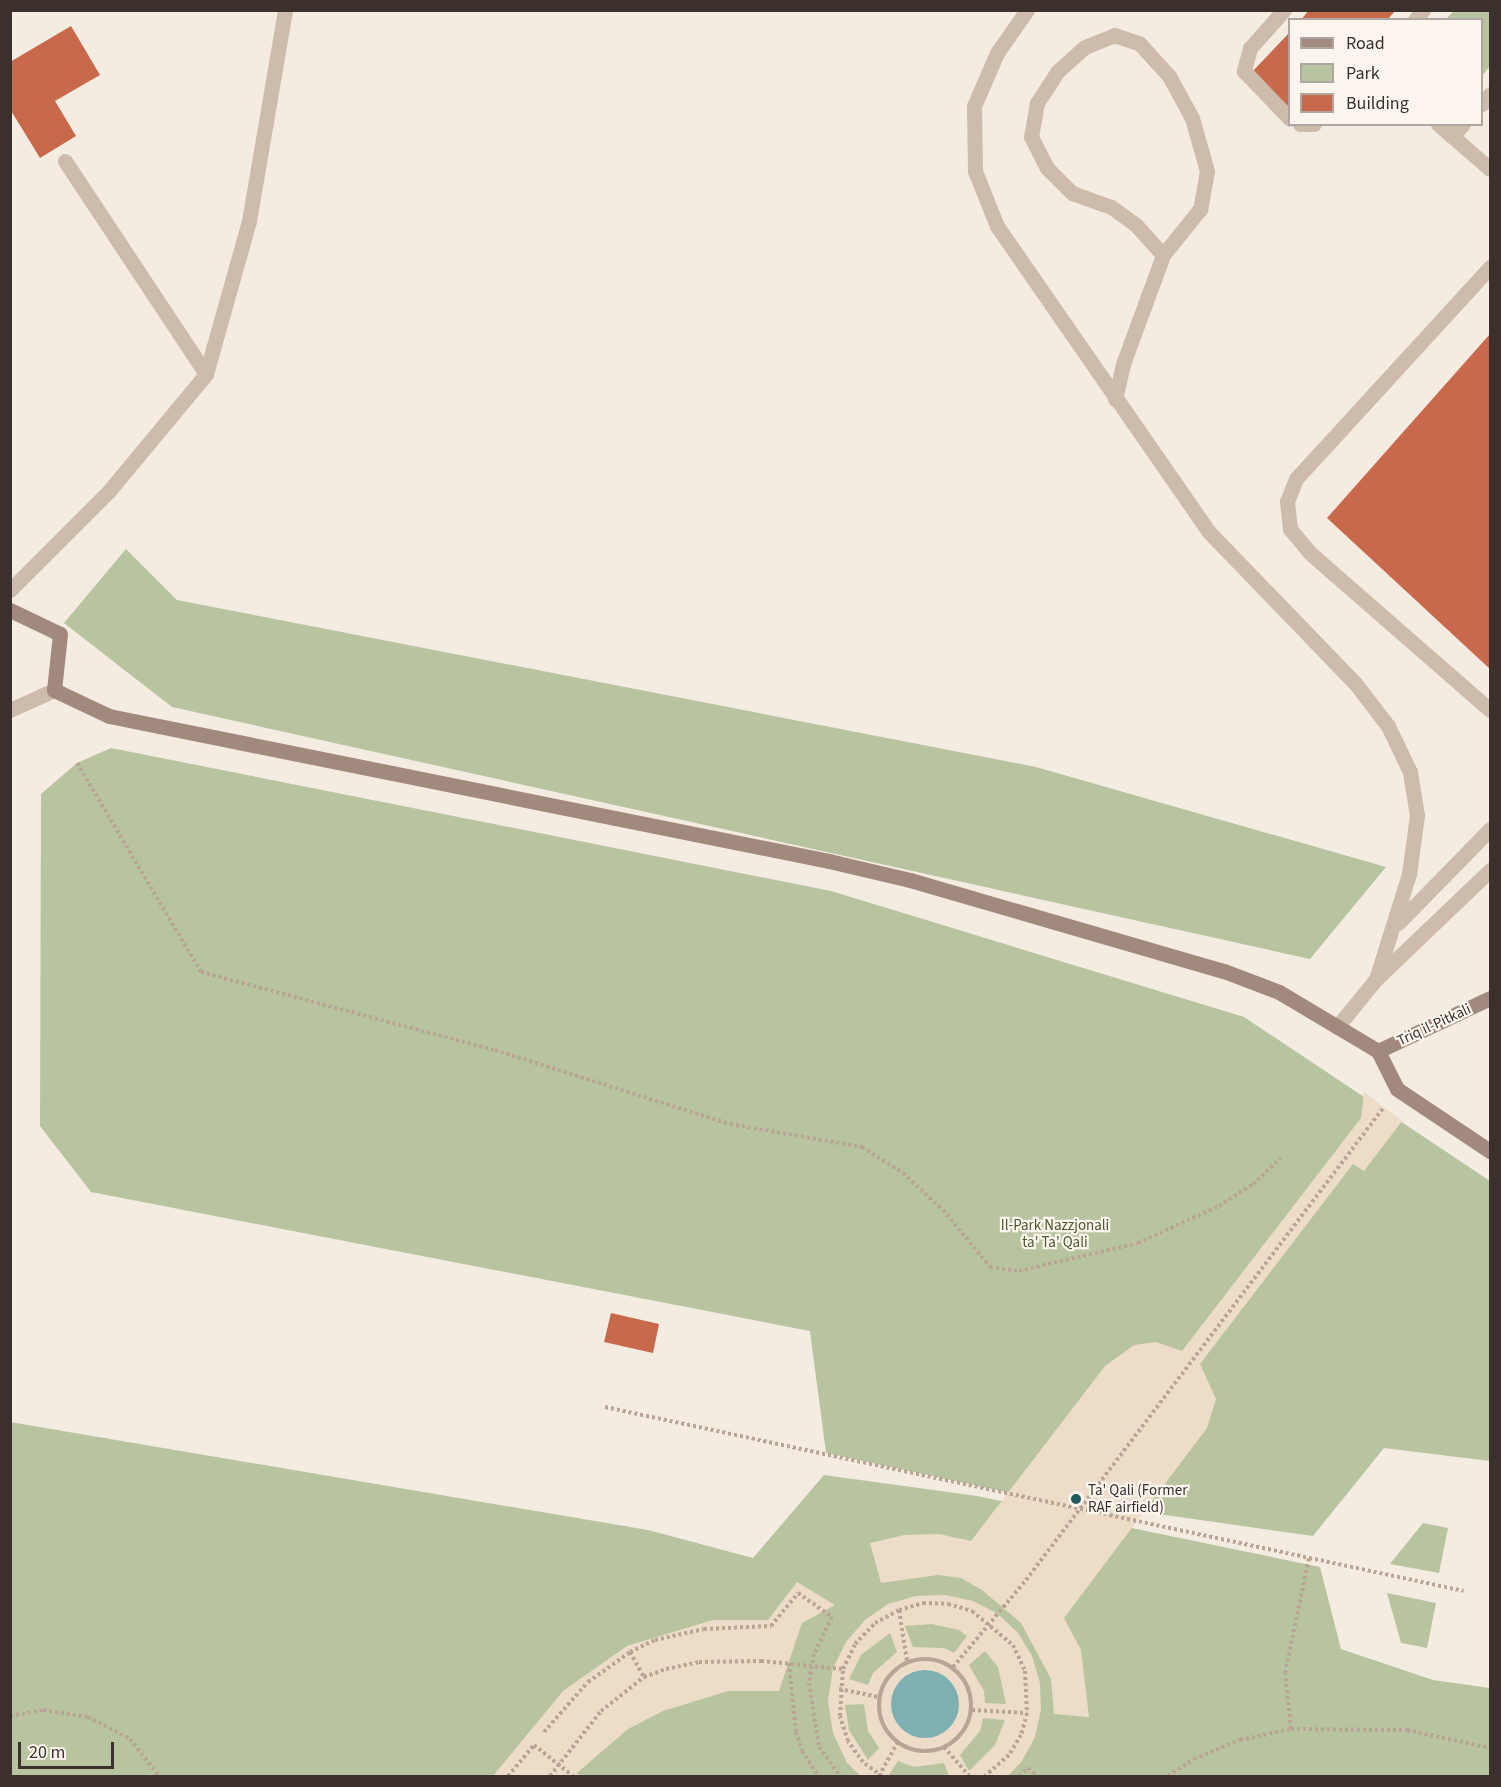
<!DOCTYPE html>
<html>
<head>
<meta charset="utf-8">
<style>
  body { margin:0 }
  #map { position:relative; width:1501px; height:1787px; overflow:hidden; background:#f4ebe1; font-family:"Source Sans 3",sans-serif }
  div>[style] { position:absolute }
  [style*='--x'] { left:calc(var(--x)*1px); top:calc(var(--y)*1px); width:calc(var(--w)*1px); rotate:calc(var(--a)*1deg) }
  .green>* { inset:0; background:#b8c4a0 }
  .plaza>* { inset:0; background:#ecdcc8 }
  .water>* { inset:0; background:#7fb0b2 }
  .round { border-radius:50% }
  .building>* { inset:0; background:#c8694b }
  .path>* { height:4px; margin-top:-2px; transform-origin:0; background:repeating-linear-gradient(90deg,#b9a596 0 3px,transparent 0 6px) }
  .path>.ring { margin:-2px; padding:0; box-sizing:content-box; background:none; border:4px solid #b9a596; border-radius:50% }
  .lane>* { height:15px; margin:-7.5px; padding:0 7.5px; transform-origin:7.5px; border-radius:7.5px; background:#cdbbac }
  .street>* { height:15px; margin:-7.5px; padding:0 7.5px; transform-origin:7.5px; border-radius:7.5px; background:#cdbbac }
  .secondary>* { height:15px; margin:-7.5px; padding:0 7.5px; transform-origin:7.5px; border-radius:7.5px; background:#a18a7d }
  .dots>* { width:16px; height:16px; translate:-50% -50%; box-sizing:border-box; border:3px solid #fbf5ee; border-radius:50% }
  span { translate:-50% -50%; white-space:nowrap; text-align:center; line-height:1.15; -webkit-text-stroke:4.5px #fbf5ee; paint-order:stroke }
  .street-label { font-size:15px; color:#3b302b }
  .park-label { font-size:15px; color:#4a5a2e }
  .poi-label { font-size:15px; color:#3b302b }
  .left { translate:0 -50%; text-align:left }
  .frame { position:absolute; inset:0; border:12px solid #3b302b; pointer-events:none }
  .legend { position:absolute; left:1288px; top:18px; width:195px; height:108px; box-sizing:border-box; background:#fbf5ee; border:2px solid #aea6a0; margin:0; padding:8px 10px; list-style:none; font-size:18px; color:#3b302b }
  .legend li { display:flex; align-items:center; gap:12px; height:30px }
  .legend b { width:30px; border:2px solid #aea6a0 }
  .scale { position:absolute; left:18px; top:1742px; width:96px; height:27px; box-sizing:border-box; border:3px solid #3b302b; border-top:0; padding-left:8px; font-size:18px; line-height:21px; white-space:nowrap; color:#3b302b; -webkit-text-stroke:4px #fbf5ee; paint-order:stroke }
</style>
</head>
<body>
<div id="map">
  <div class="green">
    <div style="clip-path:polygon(1454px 11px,1490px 11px,1490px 66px,1482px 76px,1482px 20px,1446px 19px)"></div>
    <div style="clip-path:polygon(126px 549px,177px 600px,1036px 767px,1386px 867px,1310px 959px,172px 707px,64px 623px)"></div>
    <div style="clip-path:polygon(111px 748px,831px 891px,1244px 1017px,1490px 1181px,1490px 1461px,1384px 1448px,1313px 1536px,1011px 1493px,826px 1453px,810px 1331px,91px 1192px,40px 1126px,41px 794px,77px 763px)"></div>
    <div style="clip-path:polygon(10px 1422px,648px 1530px,753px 1558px,824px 1475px,977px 1496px,1320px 1567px,1341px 1649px,1433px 1680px,1490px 1688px,1490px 1776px,11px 1776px)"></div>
    <div style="clip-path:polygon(1423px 1523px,1448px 1528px,1439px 1573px,1390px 1564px)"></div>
    <div style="clip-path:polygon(1387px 1593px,1436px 1603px,1427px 1648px,1401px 1643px)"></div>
  </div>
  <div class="plaza">
    <div style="clip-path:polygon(1364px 1092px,1402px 1121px,1364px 1171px,1353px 1164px,1200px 1364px,1216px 1399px,1207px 1428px,1064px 1618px,1081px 1650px,1089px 1717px,1054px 1714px,1051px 1679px,1021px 1623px,982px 1590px,961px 1578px,938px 1575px,881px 1583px,870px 1543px,904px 1535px,939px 1534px,971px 1541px,1105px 1366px,1134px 1345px,1156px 1342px,1182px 1351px,1361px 1118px)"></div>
    <div style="clip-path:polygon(797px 1582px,835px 1605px,802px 1623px,779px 1691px,728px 1691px,663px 1711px,628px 1729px,577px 1773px,580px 1776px,493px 1776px,563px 1691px,627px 1646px,713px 1620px,768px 1620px)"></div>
    <div style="clip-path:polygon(evenodd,945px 1595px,973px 1601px,998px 1614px,1018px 1633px,1032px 1656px,1040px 1683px,1041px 1710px,1035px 1737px,1022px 1761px,1008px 1776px,949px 1776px,944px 1763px,914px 1767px,898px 1761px,889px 1775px,892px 1776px,861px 1776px,847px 1763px,833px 1733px,828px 1701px,833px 1668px,846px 1642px,865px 1620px,888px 1604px,916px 1596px,945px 1595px,932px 1624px,959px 1630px,967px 1636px,954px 1653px,944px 1648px,913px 1647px,905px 1626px,932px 1624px,945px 1595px,890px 1633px,897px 1652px,873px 1673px,868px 1685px,849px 1679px,861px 1655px,890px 1633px,945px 1595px,985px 1651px,998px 1667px,1006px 1704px,985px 1703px,984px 1691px,969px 1665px,985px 1651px,945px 1595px,864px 1704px,868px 1731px,879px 1748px,868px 1760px,849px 1730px,845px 1705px,864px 1704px,945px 1595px,983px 1718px,1005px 1720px,995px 1745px,969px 1771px,960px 1755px,980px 1731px,983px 1718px)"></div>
  </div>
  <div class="water">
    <div class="round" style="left:891px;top:1670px;width:68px;height:68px"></div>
  </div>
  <div class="building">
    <div style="clip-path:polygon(1309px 10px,1396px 10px,1387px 20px,1301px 20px)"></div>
    <div style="clip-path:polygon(71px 26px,100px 75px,55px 101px,76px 136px,40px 158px,10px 109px,10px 62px)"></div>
    <div style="clip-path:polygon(1290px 32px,1290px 108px,1251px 73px)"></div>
    <div style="clip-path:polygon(1490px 334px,1490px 669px,1327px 518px)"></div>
    <div style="clip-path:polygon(611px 1313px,659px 1324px,653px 1353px,604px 1342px)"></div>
  </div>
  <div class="path">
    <div style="--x:77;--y:763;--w:243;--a:59.3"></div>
    <div style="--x:201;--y:972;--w:304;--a:14.9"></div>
    <div style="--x:495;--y:1050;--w:246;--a:17.5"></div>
    <div style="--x:730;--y:1124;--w:134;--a:9.9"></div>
    <div style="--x:862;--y:1147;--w:49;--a:32.4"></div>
    <div style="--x:903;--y:1173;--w:54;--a:42.8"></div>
    <div style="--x:943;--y:1210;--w:74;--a:50.5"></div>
    <div style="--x:990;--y:1267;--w:29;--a:8"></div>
    <div style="--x:1019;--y:1271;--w:122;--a:-13.2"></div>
    <div style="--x:1138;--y:1243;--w:89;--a:-24.6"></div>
    <div style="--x:1219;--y:1206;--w:40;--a:-32.9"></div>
    <div style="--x:1253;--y:1184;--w:38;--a:-43"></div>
    <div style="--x:605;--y:1407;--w:878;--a:12.09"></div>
    <div style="--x:899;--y:1610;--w:52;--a:81.1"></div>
    <div style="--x:630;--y:1652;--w:29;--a:61"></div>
    <div class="ring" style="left:879px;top:1659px;width:88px;height:88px"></div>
    <div style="--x:789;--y:1663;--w:69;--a:84.2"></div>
    <div style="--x:796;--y:1732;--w:20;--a:72"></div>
    <div style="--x:802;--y:1751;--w:30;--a:57"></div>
    <div style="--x:953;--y:1667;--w:114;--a:-50"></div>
    <div style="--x:1026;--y:1580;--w:593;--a:-52.88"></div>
    <div style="--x:839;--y:1689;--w:41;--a:11.3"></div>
    <div style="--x:972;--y:1710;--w:55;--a:3.1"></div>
    <div style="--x:10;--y:1716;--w:34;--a:-10"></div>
    <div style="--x:43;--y:1710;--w:46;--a:8.8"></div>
    <div style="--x:88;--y:1717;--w:47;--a:27.6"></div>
    <div style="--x:130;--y:1739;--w:47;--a:51.9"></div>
    <div style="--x:1291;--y:1729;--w:56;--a:-96.1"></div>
    <div style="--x:1285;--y:1673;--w:117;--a:-78.2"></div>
    <div style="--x:544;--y:1732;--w:67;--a:-48.7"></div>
    <div style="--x:588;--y:1682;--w:52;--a:-35.5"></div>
    <div style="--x:630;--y:1652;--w:28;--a:-26"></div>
    <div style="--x:655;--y:1640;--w:50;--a:-12.7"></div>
    <div style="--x:704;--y:1629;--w:67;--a:-2.6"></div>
    <div style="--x:771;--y:1626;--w:43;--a:-50.7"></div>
    <div style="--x:798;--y:1593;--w:42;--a:35.2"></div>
    <div style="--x:832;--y:1617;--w:41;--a:115.9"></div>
    <div style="--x:814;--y:1654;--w:29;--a:100"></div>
    <div style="--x:809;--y:1683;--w:65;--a:81.1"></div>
    <div style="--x:819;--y:1747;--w:36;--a:54"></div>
    <div style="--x:944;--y:1747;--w:38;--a:49"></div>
    <div style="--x:508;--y:1776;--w:40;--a:-50"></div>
    <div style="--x:534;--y:1745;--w:50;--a:38.5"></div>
    <div style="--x:550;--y:1776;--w:83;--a:-51.9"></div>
    <div style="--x:601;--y:1711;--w:55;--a:-38.3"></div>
    <div style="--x:644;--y:1677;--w:23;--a:-20"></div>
    <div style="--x:666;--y:1669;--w:34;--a:-12"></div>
    <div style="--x:699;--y:1662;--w:62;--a:-0.9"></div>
    <div style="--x:761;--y:1661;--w:82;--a:5.6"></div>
    <div style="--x:879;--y:1776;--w:39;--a:-61"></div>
    <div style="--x:882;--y:1776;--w:24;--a:-144"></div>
    <div style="--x:863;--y:1762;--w:26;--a:-126"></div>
    <div style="--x:848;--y:1741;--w:26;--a:-108"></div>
    <div style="--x:840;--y:1716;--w:47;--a:-86.3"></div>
    <div style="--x:843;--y:1669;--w:28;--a:-64"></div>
    <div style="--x:855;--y:1644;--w:29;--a:-46"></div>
    <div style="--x:875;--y:1623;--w:27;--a:-28"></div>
    <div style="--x:899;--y:1610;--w:25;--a:-16"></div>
    <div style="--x:923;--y:1603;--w:25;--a:2"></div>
    <div style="--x:948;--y:1604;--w:25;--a:16"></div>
    <div style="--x:972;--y:1611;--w:53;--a:39.7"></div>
    <div style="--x:1013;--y:1645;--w:29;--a:65"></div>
    <div style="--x:1025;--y:1671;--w:42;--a:87.3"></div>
    <div style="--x:1027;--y:1713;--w:23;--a:105"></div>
    <div style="--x:1021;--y:1735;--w:23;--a:121"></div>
    <div style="--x:1009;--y:1755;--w:32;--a:139"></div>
    <div style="--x:1019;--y:1776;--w:12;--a:-42"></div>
    <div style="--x:1028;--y:1768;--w:13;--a:39"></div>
    <div style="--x:1168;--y:1776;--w:31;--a:-33"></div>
    <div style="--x:1194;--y:1759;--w:50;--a:-22.4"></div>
    <div style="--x:1240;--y:1740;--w:52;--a:-12.2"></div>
    <div style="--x:1291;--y:1729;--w:116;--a:0.5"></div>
    <div style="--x:1407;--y:1730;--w:85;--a:12.2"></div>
  </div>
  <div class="lane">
    <div style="--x:1027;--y:10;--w:52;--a:124.9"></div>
    <div style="--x:997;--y:53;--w:58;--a:113.5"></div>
    <div style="--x:974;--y:106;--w:65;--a:89.1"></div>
    <div style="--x:975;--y:171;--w:59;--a:68.2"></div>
    <div style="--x:997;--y:226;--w:372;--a:55.3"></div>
    <div style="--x:1209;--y:532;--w:210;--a:46"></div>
    <div style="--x:1355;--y:683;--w:54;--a:52.5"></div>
    <div style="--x:1388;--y:726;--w:51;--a:64.4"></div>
    <div style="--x:1410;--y:772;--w:44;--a:80.8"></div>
    <div style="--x:1417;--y:815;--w:60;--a:97.7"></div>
    <div style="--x:1409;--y:874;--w:110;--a:107.4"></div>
    <div style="--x:1284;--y:10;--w:51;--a:131.8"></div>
    <div style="--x:1250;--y:48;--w:24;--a:105"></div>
    <div style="--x:1244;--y:71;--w:66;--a:46.2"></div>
    <div style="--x:1415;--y:20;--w:13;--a:-51"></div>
    <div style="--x:1482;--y:104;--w:13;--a:-51"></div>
    <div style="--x:1300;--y:124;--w:14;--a:0"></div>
    <div style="--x:1438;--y:124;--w:18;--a:41"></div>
    <div style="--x:1452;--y:136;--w:16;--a:-47"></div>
    <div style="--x:1452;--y:136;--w:50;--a:41"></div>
    <div style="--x:65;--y:161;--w:255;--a:56.5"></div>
    <div style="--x:1490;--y:267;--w:287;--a:132.5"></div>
    <div style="--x:1296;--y:479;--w:24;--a:112"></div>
    <div style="--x:1287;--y:501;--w:28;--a:84"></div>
    <div style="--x:1290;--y:529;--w:31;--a:50"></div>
    <div style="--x:1310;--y:553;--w:239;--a:41.1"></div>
    <div style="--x:1115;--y:399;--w:36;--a:-77"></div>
    <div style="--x:1123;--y:364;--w:116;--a:-69.8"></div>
    <div style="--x:1163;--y:255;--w:40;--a:-132"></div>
    <div style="--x:1136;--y:225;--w:31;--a:-144"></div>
    <div style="--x:1111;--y:207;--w:41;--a:-160.3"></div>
    <div style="--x:1072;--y:193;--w:35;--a:-135"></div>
    <div style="--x:1047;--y:168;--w:35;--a:-117"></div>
    <div style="--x:1031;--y:137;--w:35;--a:-80"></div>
    <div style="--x:1037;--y:103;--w:38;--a:-57"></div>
    <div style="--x:1058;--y:71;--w:36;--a:-42"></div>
    <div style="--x:1085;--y:47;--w:31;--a:-22"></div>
    <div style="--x:1114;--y:35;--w:26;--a:18"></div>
    <div style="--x:1139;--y:43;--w:45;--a:47.7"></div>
    <div style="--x:1169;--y:76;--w:48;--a:61.3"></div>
    <div style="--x:1192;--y:118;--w:55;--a:74.2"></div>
    <div style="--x:1207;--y:171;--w:39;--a:100"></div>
    <div style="--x:1200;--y:209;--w:59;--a:128.8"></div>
    <div style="--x:1398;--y:923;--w:132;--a:-45.6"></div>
    <div style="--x:1337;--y:1027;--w:62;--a:-50.9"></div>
    <div style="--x:1376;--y:979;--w:158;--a:-43.7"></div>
  </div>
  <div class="street">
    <div style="--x:10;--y:590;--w:140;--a:-45"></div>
    <div style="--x:109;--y:491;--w:152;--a:-50.3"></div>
    <div style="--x:206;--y:374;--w:159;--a:-74.3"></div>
    <div style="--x:249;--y:221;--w:214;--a:-80.3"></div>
    <div style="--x:10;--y:710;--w:48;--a:-24.4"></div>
  </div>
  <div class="secondary">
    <div style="--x:10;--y:610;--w:55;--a:25.6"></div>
    <div style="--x:60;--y:634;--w:56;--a:96.1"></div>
    <div style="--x:54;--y:690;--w:61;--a:25.3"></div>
    <div style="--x:109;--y:716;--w:734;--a:11.39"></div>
    <div style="--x:829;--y:861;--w:83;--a:13.2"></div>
    <div style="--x:910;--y:880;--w:327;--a:16.2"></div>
    <div style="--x:1224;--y:971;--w:59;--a:20.9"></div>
    <div style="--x:1279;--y:992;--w:115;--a:30.8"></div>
    <div style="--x:1378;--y:1051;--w:42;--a:63.4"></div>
    <div style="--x:1397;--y:1089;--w:112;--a:33.7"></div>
    <div style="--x:1378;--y:1051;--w:124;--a:-25.3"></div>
  </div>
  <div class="dots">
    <div style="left:1076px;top:1499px;background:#1f5a5e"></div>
  </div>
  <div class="street-label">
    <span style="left:1434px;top:1025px;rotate:-25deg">Triq il-Pitkali</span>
  </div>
  <div class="park-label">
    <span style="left:1055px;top:1234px">Il-Park Nazzjonali<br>ta' Ta' Qali</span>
  </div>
  <div class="poi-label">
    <span class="left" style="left:1088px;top:1499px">Ta' Qali (Former<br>RAF airfield)</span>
  </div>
  <div class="frame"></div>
  <ul class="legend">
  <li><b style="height:8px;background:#a18a7d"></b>Road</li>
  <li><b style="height:16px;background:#b8c4a0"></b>Park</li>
  <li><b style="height:16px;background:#c8694b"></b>Building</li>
  </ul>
  <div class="scale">20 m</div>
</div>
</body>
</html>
